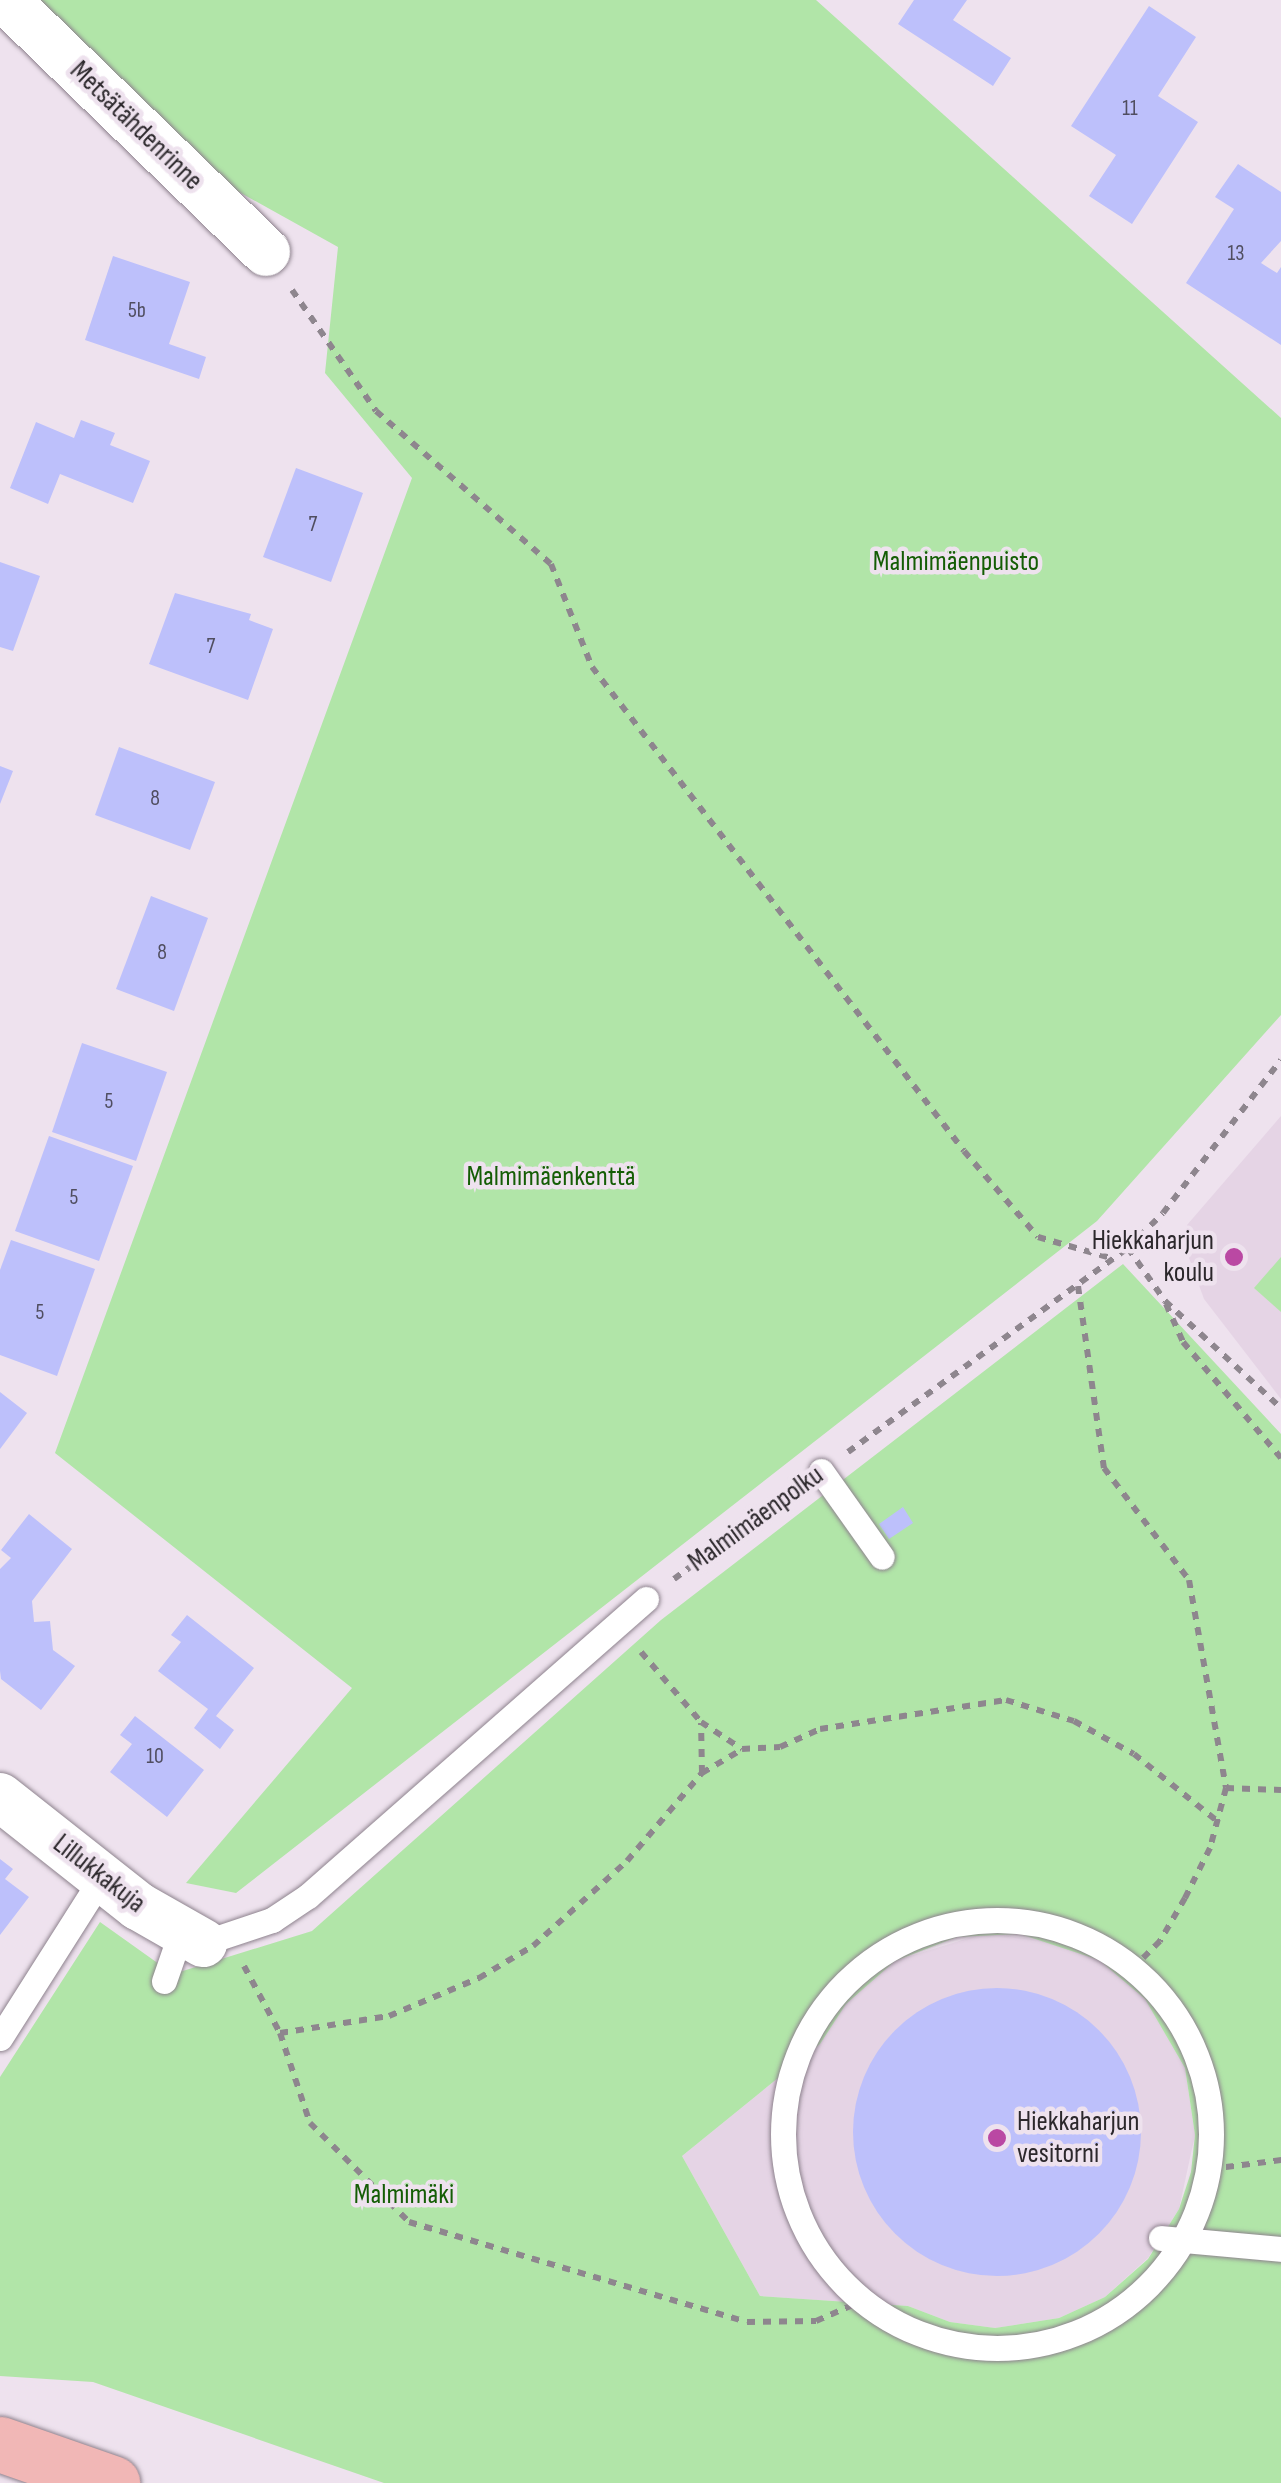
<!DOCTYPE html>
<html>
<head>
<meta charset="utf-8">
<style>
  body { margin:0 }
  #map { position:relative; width:1281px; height:2483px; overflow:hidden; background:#eee2ee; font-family:"Sofia Sans Condensed",sans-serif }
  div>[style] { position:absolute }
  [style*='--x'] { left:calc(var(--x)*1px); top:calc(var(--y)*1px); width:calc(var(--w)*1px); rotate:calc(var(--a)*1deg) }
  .built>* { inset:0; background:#e5d4e5 }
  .green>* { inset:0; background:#b1e5a8 }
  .building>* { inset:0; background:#bdc0fb }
  .round { border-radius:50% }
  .path>* { height:6px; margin-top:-3px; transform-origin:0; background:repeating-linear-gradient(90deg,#8e868e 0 8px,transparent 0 16px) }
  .roads { filter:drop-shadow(0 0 2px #8e838e) drop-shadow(0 0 2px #8e838e) }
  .service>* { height:25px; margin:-12.5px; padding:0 12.5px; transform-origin:12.5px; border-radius:12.5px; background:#fff }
  .service>.ring { margin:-12.5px; padding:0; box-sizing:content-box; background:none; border:25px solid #fff; border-radius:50% }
  .minor>* { height:48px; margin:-24px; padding:0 24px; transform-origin:24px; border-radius:24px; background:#fff }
  .primary>* { height:55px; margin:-27.5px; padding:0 27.5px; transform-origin:27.5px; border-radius:27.5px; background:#f1b7b6 }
  .dots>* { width:28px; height:28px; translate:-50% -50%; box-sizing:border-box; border:5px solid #eee2ee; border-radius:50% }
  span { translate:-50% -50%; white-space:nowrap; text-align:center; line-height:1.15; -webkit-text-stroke:9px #eee2ee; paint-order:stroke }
  .number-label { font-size:22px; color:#504e60 }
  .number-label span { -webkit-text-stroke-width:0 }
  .street-label { font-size:28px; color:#2c282c }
  .park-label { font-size:28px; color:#145d05 }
  .poi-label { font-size:28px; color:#2c282c }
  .right { translate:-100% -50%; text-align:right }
  .left { translate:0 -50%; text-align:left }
</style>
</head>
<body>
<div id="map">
  <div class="built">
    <div style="clip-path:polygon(1281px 1116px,1281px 1399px,1204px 1299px,1185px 1247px,1187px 1225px)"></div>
    <div style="clip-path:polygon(985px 1933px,1061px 1943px,1099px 1960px,1145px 1999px,1169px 2033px,1185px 2068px,1195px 2135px,1179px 2209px,1148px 2258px,1105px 2297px,1059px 2318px,995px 2328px,950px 2322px,908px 2306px,760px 2296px,682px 2156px,820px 2044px,846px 2003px,894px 1961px)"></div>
  </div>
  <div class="green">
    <div style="clip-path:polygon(34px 0,816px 0,1281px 418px,1281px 1015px,1097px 1221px,236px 1893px,186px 1883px,352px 1688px,55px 1453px,412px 478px,325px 373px,338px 247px,221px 182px)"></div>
    <div style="clip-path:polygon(1281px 1257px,1281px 1312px,1254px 1288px)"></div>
    <div style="clip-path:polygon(evenodd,1123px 1264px,1281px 1434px,1281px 2483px,384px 2483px,93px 2382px,0 2376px,0 2077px,100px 1922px,173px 1974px,312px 1931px,661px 1620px,1123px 1264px,1020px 1934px,1099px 1960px,1145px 1999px,1185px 2068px,1195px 2135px,1191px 2172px,1179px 2209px,1148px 2259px,1105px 2297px,1059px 2318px,995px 2328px,950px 2322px,908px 2306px,760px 2296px,682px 2156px,820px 2044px,846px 2004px,895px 1961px,957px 1937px,1020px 1934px)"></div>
  </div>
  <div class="building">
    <div style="clip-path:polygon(914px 0,967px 0,953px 20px,1011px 58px,993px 86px,898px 24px)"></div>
    <div style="clip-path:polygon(1149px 6px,1196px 37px,1158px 96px,1198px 122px,1132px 224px,1089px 196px,1116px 155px,1071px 126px)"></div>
    <div style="clip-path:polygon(1238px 164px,1281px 192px,1281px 241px,1261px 263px,1277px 273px,1281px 267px,1281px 345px,1186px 283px,1234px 209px,1215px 197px)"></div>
    <div style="clip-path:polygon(113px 256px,190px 282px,169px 344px,206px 357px,199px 379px,85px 340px)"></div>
    <div style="clip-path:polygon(81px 420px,115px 433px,110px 445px,150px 461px,133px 503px,60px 474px,48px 504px,10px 488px,36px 422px,74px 438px)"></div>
    <div style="clip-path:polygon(296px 468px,363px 493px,331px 582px,263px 557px)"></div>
    <div style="clip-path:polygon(0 562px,40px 576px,13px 651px,0 647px)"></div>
    <div style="clip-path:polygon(175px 593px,251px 614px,249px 620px,273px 629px,248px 700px,149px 664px)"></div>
    <div style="clip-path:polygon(119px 747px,215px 782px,190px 850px,95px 815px)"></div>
    <div style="clip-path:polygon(0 766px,13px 771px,0 804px)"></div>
    <div style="clip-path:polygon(151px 896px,208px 918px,174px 1011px,116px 989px)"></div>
    <div style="clip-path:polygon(82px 1043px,167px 1072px,136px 1161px,52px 1132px)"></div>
    <div style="clip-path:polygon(49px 1136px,133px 1166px,99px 1261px,15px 1231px)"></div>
    <div style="clip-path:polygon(11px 1240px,95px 1269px,57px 1376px,0 1355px,0 1270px)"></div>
    <div style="clip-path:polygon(0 1392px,27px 1413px,0 1449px)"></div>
    <div style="clip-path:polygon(903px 1507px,913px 1523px,889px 1539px,879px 1524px)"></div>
    <div style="clip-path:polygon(29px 1514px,72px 1549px,32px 1601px,34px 1622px,50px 1621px,53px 1650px,75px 1666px,41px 1710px,1px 1679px,0 1671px,0 1569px,11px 1558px,1px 1550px)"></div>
    <div style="clip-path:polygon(187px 1615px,254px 1668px,216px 1716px,234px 1730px,220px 1749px,194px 1728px,208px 1709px,158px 1671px,181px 1642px,171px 1635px)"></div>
    <div style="clip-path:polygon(135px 1716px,204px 1770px,167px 1817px,110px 1772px,132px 1744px,120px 1735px)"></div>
    <div style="clip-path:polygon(0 1859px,13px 1869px,5px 1879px,29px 1897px,0 1935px)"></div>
    <div class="round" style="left:853px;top:1988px;width:288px;height:288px"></div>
  </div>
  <div class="path">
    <div style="--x:292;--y:290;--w:147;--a:55.2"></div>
    <div style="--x:376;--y:411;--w:232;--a:41.2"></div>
    <div style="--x:551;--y:564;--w:111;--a:68.3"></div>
    <div style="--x:592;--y:667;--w:610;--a:52.45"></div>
    <div style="--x:964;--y:1151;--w:113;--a:49.3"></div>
    <div style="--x:1038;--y:1237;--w:79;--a:16.1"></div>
    <div style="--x:1128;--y:1248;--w:65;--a:55.1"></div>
    <div style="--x:1165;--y:1301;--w:158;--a:42.7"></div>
    <div style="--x:1078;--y:1286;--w:184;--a:81.9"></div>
    <div style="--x:1104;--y:1468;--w:141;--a:52.8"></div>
    <div style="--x:1189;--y:1580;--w:211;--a:79.9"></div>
    <div style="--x:1226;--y:1788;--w:62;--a:104.9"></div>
    <div style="--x:1210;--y:1848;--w:56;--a:116.6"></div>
    <div style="--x:1185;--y:1898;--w:50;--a:120.2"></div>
    <div style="--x:1160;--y:1941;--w:37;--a:135"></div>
    <div style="--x:1166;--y:1304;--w:42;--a:65.9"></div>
    <div style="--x:1183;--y:1342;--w:152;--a:49.8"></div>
    <div style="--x:848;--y:1452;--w:346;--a:-36.1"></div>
    <div style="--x:1128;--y:1248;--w:49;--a:-45"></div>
    <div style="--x:1163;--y:1213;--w:193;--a:-52.4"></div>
    <div style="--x:674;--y:1579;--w:148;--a:-36.5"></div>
    <div style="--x:641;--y:1652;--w:92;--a:49.4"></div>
    <div style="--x:701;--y:1722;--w:49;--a:33.4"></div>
    <div style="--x:742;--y:1749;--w:38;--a:-3"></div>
    <div style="--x:780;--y:1747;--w:44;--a:-24.2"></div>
    <div style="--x:820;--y:1729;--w:188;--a:-8.9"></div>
    <div style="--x:1006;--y:1700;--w:71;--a:17.2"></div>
    <div style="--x:1074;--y:1721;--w:68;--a:28.8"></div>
    <div style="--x:1134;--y:1754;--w:107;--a:38.9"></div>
    <div style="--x:702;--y:1773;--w:45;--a:-30.5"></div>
    <div style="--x:1226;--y:1788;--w:55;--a:2.1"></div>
    <div style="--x:244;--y:1966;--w:76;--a:61.8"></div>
    <div style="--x:280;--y:2033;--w:95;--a:71.6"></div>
    <div style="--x:310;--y:2123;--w:140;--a:45"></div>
    <div style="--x:409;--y:2222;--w:352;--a:16.5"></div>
    <div style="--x:747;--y:2322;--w:69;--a:-0.8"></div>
    <div style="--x:816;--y:2321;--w:50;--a:-23.5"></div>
    <div style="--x:280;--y:2033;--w:110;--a:-8.9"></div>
    <div style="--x:389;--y:2016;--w:98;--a:-22.9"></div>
    <div style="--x:479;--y:1978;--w:63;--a:-30.7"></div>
    <div style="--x:533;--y:1946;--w:127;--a:-42.1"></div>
    <div style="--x:627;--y:1861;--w:116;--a:-49.6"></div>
    <div style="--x:702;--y:1773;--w:50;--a:-91.1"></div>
    <div style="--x:1210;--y:2169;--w:72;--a:-7.2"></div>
  </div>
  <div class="roads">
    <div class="service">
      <div style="--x:821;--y:1471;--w:105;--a:54.7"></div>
      <div class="ring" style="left:783px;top:1920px;width:403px;height:403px"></div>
      <div style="--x:203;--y:1943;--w:73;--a:-18.4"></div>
      <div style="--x:272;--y:1920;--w:43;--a:-33.7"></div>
      <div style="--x:308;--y:1896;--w:450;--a:-41.3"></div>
      <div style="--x:164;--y:1981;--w:52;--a:-70.9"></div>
      <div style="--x:0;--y:2038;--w:191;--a:-57.6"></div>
      <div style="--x:1161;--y:2238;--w:121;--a:5.2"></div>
    </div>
    <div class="minor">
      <div style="--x:6;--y:0;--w:362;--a:44.1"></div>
      <div style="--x:0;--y:1797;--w:176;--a:38.3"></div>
      <div style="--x:138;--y:1906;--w:75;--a:29.6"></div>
    </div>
    <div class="primary">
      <div style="--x:0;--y:2444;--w:119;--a:19.2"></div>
    </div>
  </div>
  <div class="dots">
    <div style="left:1234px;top:1257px;background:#ba48a3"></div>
    <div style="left:997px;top:2138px;background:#ba48a3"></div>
  </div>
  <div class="number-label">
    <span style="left:1130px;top:109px">11</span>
    <span style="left:1236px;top:254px">13</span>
    <span style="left:137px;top:311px">5b</span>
    <span style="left:313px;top:525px">7</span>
    <span style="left:211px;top:647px">7</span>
    <span style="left:155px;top:799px">8</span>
    <span style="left:162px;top:953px">8</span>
    <span style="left:109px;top:1102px">5</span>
    <span style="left:74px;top:1198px">5</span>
    <span style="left:40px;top:1313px">5</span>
    <span style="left:155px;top:1757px">10</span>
  </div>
  <div class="street-label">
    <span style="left:136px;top:126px;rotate:44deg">Metsätähdenrinne</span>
    <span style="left:756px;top:1519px;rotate:-36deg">Malmimäenpolku</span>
    <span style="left:99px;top:1874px;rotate:38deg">Lillukkakuja</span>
  </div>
  <div class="park-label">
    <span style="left:956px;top:562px">Malmimäenpuisto</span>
    <span style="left:551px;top:1177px">Malmimäenkenttä</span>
    <span style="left:404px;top:2195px">Malmimäki</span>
  </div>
  <div class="poi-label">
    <span class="right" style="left:1214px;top:1257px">Hiekkaharjun<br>koulu</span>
    <span class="left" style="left:1017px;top:2138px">Hiekkaharjun<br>vesitorni</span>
  </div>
</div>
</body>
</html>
